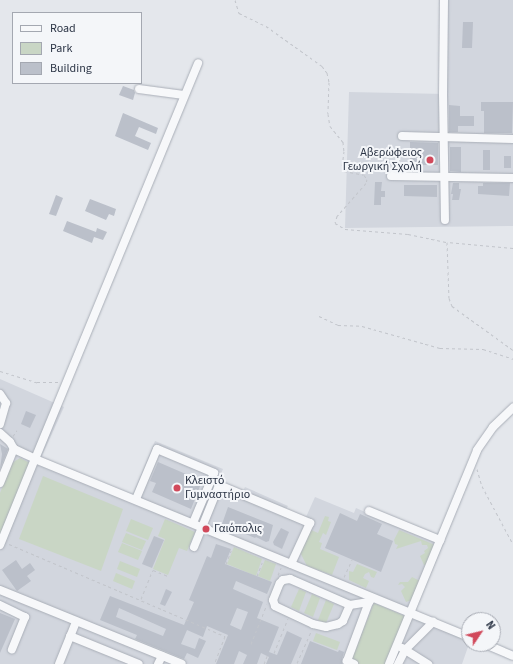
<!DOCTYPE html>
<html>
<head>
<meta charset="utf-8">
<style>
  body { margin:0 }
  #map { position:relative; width:513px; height:664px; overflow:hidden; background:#e4e7ec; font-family:"Source Sans 3",sans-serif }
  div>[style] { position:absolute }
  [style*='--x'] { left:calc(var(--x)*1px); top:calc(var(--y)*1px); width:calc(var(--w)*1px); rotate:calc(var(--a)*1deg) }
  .built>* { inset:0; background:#d2d6de }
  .green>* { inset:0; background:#c9d6c5 }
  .building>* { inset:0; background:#bbc0ca }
  .path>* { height:1px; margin-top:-0.5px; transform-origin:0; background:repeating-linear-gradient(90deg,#c2c5cb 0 3px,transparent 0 6px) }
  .roads { filter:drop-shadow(0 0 1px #a9aeb7) drop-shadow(0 0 1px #a9aeb7) }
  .minor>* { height:8px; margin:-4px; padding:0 4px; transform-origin:4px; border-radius:4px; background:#f7f8fa }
  .dots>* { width:11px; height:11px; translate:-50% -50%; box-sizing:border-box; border:2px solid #f4f6f9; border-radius:50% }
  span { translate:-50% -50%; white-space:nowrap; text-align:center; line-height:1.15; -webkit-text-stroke:4px #f4f6f9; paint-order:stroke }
  .poi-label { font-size:12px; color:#2b3445 }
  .right { translate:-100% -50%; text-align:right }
  .left { translate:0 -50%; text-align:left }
  .legend { position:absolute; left:12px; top:12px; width:130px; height:72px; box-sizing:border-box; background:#f4f6f9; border:1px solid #a4a8b1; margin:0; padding:5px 7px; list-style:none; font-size:12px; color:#2b3445 }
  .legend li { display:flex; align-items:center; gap:8px; height:20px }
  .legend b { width:20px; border:1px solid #a4a8b1 }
  .north { position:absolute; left:461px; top:612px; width:40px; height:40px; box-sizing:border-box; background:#f4f6f9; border:1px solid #a4a8b1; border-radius:50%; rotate:55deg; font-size:11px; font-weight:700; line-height:16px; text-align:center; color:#2b3445 }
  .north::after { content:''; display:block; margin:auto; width:14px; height:18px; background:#d1495b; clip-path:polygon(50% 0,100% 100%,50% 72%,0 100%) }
</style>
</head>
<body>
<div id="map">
  <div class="built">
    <div style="clip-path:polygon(446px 0,513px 0,513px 226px,345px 228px,349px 92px,445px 94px)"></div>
    <div style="clip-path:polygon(0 379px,64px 407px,41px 458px,132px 496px,155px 441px,223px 469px,218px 481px,243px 491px,245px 487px,288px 506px,286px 509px,306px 517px,315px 497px,354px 513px,356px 508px,365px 512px,367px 509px,444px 543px,414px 613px,469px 636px,469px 644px,462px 664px,0 664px)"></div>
  </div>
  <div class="green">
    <div style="clip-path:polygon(20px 458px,30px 463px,0 540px,0 493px,12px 463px)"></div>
    <div style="clip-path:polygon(43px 476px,123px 509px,101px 571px,19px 539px)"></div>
    <div style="clip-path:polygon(325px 516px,329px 517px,328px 521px,331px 522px,326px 535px,323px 533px,319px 542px,322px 543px,320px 549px,339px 557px,332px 575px,307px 566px,300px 552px,309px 529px,318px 533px)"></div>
    <div style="clip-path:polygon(131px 519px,153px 528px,148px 540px,126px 531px)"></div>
    <div style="clip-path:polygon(165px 519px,195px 532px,187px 551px,179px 548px,168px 575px,153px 569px,165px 539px,158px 536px)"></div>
    <div style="clip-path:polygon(399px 530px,435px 545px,426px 566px,424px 565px,420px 556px,425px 553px,424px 551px,428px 548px,427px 545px,422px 545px,421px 541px,396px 549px,398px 545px,395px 544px,394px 540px)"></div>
    <div style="clip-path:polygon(126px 533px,146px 541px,142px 550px,122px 542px)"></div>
    <div style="clip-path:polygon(122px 543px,142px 551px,138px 560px,118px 552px)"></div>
    <div style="clip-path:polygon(234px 547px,262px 559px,256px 576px,227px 564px)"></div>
    <div style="clip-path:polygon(265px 560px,276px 564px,270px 581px,258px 576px)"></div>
    <div style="clip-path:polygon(120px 561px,140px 569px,137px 577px,117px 569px)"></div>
    <div style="clip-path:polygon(357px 564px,377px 572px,374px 578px,371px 577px,369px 572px,365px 574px,363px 578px,369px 581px,366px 588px,349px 580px,349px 571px,353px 572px)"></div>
    <div style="clip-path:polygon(116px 573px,135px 581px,132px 589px,113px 581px)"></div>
    <div style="clip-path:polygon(412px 577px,420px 581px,412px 600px,406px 602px,401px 591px,405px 587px,402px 584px,398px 585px,400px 582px,408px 582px)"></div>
    <div style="clip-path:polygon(299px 589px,306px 592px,299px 611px,291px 607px)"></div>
    <div style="clip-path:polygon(312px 594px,320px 598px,313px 617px,304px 613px)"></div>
    <div style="clip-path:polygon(326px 600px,334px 604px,326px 623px,318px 620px)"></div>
    <div style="clip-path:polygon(374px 603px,405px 616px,386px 664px,360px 664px,351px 660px)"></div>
    <div style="clip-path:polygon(316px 633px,340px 642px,337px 650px,313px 641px)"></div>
  </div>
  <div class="building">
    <div style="clip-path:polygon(463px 22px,473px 22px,472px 48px,462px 48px)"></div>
    <div style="clip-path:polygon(123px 86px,134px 90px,135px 93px,133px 100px,119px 95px)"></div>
    <div style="clip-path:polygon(481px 102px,513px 102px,512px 133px,484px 133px,484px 111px,481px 111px)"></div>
    <div style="clip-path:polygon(449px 105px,460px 106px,460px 116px,474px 116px,474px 126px,458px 126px,458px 132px,449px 132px)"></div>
    <div style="clip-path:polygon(123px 113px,158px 128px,156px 134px,139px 127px,135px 136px,151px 143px,148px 150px,115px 136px)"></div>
    <div style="clip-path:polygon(410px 142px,438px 143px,438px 165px,419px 165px,419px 171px,410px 171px)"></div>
    <div style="clip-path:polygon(450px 147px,461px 147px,461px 172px,450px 171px)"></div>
    <div style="clip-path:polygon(483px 150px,490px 150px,490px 170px,483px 170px)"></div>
    <div style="clip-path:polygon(504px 156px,511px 156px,511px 168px,504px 168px)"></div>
    <div style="clip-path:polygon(375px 182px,382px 182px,381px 191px,385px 191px,385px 197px,381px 197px,381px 205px,374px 205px)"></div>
    <div style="clip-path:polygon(453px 183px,459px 183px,459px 189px,461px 189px,459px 200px,452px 200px,453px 194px,451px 194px)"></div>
    <div style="clip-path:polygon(483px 183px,510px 183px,509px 196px,478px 194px,478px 186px,483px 186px)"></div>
    <div style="clip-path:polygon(404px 185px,437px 185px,437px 197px,404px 196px)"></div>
    <div style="clip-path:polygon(56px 195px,63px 198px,56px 216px,49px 214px)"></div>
    <div style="clip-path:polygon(90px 199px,116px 209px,114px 216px,109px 214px,106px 220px,85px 211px)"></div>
    <div style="clip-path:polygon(67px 221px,96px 232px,97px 228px,107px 232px,103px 240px,94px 237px,92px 243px,63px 231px)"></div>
    <div style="clip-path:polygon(26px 411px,36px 415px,30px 428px,21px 424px)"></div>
    <div style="clip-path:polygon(0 444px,8px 449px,0 469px,2px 454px)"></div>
    <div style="clip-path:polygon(158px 462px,202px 481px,191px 509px,152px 492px,156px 483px,150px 481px)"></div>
    <div style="clip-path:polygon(228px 507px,273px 525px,269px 541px,266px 542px,256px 537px,255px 538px,222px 524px)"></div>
    <div style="clip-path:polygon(340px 513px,357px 521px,360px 514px,382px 524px,377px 534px,393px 541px,381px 572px,325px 548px)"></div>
    <div style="clip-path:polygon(281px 528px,289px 532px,282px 549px,274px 545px,273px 542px)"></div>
    <div style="clip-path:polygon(154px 536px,164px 540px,152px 568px,142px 564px)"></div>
    <div style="clip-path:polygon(evenodd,216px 544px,231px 549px,225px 564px,272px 582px,267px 594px,236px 581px,233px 589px,263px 602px,257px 618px,279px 627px,269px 652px,277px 655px,287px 631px,302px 638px,291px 664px,266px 664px,269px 657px,261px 653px,257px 664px,243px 664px,247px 655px,239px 651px,234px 664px,216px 664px,228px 635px,207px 626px,203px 637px,187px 630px,181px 644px,195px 649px,199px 638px,206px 641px,198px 658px,187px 653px,184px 659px,135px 639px,137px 635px,100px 620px,110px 596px,184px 625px,194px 602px,189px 600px,207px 556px,211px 558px,216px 544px,119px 608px,166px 629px,163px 636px,116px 617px,119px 608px,216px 544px,237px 608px,248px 612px,241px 630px,230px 625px,237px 608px)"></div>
    <div style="clip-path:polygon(16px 560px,22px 569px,30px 563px,35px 570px,27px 576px,31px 581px,17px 591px,2px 570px)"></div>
    <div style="clip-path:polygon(166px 589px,172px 592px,165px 606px,160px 604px)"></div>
    <div style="clip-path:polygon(0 613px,15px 619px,0 653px)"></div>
    <div style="clip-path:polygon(310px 641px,338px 652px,339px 650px,344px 652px,342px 659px,342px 664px,301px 664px)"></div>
  </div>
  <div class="path">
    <div style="--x:235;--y:0;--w:14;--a:73"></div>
    <div style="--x:239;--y:13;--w:30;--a:26"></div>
    <div style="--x:266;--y:26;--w:69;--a:35.5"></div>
    <div style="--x:322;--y:66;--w:9;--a:54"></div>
    <div style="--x:327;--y:73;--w:9;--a:77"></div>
    <div style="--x:329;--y:82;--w:32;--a:92"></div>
    <div style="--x:328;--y:114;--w:12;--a:81"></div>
    <div style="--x:330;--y:126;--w:21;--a:51"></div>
    <div style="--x:343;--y:142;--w:9;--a:84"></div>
    <div style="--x:344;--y:151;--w:17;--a:97"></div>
    <div style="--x:342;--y:168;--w:4;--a:56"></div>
    <div style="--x:344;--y:171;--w:20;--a:11"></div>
    <div style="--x:364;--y:175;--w:5;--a:53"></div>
    <div style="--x:367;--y:179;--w:4;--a:104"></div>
    <div style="--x:366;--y:183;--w:44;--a:131.3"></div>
    <div style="--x:337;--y:216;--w:7;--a:106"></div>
    <div style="--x:335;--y:223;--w:12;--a:31"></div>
    <div style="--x:345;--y:229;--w:63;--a:4.5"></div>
    <div style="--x:408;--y:234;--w:40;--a:12"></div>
    <div style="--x:513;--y:248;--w:66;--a:-174.8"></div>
    <div style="--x:447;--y:242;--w:56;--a:88"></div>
    <div style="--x:449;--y:298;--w:9;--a:69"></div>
    <div style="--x:452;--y:306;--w:75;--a:35.8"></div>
    <div style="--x:319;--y:316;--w:21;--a:25"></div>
    <div style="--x:338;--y:325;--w:24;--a:2"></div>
    <div style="--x:362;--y:326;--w:81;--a:15.8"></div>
    <div style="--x:440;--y:348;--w:43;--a:1.3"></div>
    <div style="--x:483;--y:349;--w:32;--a:18"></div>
    <div style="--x:0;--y:371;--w:39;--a:17"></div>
    <div style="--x:37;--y:382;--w:21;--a:0"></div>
    <div style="--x:13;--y:436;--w:7;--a:-56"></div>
    <div style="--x:477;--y:469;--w:18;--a:74"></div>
    <div style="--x:482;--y:486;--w:66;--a:61.9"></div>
    <div style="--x:9;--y:544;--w:235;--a:23.1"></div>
    <div style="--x:225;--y:636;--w:30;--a:111"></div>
    <div style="--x:226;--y:564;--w:17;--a:-69"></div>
    <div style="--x:278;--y:575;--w:8;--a:-67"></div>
    <div style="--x:257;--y:576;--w:17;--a:-69"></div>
    <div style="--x:344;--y:577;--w:19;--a:-65"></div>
    <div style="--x:141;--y:599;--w:31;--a:-68"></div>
    <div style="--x:153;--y:570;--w:18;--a:22"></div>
    <div style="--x:251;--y:644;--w:43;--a:-68.2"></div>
    <div style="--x:274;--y:653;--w:37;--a:-68"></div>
    <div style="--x:297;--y:663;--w:35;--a:-66"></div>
    <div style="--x:264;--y:664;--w:9;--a:-69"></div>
  </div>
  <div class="roads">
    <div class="minor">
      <div style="--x:444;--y:0;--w:94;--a:90.6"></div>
      <div style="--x:443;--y:94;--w:126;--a:89.1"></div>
      <div style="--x:139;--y:89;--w:45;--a:7.6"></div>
      <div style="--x:402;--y:136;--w:111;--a:1.5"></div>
      <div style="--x:391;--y:176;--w:122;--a:0.9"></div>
      <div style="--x:0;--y:394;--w:11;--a:56"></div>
      <div style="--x:6;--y:403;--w:22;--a:106"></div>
      <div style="--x:0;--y:433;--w:13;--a:42"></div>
      <div style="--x:10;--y:442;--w:8;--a:60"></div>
      <div style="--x:0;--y:483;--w:37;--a:-68"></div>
      <div style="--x:14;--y:449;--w:23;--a:25"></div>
      <div style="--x:35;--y:459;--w:428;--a:-67.6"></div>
      <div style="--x:136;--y:499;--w:54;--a:-67.2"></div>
      <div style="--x:157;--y:449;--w:62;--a:22.8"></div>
      <div style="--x:214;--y:473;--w:54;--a:112.8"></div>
      <div style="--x:369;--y:511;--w:77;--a:22.2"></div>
      <div style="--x:0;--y:545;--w:93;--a:-67.9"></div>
      <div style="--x:35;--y:459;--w:469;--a:22.3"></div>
      <div style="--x:194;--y:547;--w:67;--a:-68"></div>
      <div style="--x:219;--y:485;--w:99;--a:22.7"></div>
      <div style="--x:310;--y:523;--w:45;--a:114.9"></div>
      <div style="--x:0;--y:590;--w:196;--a:22.1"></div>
      <div style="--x:0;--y:605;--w:28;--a:26"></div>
      <div style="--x:25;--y:617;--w:35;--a:112"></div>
      <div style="--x:350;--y:605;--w:17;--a:114"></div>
      <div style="--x:343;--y:621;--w:6;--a:149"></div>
      <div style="--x:338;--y:624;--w:12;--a:166"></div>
      <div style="--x:326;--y:627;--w:13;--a:-167"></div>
      <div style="--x:313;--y:624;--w:42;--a:-154.7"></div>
      <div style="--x:275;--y:606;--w:6;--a:-108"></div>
      <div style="--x:273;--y:600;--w:18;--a:-68"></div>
      <div style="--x:280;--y:583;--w:4;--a:-45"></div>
      <div style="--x:283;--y:580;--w:7;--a:-8"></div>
      <div style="--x:290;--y:579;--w:65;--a:23.4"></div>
      <div style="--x:350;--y:605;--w:19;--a:-9"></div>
      <div style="--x:369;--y:602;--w:5;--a:-53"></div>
      <div style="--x:70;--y:636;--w:74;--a:22.1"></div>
      <div style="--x:485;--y:644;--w:30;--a:23"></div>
      <div style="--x:402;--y:648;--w:31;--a:32"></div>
      <div style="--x:59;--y:664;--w:45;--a:-68"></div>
      <div style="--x:158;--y:664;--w:9;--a:-63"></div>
      <div style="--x:354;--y:664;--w:8;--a:-157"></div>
      <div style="--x:347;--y:661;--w:63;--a:-69.6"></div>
      <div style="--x:389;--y:664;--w:231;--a:-67.6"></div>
      <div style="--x:477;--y:450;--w:28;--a:-55"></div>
      <div style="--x:493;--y:427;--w:28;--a:-44"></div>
      <div style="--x:398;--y:664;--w:16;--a:-63"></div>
      <div style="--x:405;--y:650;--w:40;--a:-45"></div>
    </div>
  </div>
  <div class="dots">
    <div style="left:430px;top:160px;background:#d1495b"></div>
    <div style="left:177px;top:488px;background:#d1495b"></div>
    <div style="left:206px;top:529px;background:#d1495b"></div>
  </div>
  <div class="poi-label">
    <span class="right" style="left:422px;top:160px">Αβερώφειος<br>Γεωργική Σχολή</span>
    <span class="left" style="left:185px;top:488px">Κλειστό<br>Γυμναστήριο</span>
    <span class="left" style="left:214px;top:529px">Γαιόπολις</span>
  </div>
  <ul class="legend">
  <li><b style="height:5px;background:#f7f8fa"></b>Road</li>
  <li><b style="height:11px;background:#c9d6c5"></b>Park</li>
  <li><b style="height:11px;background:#bbc0ca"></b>Building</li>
  </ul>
  <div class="north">N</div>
</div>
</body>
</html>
